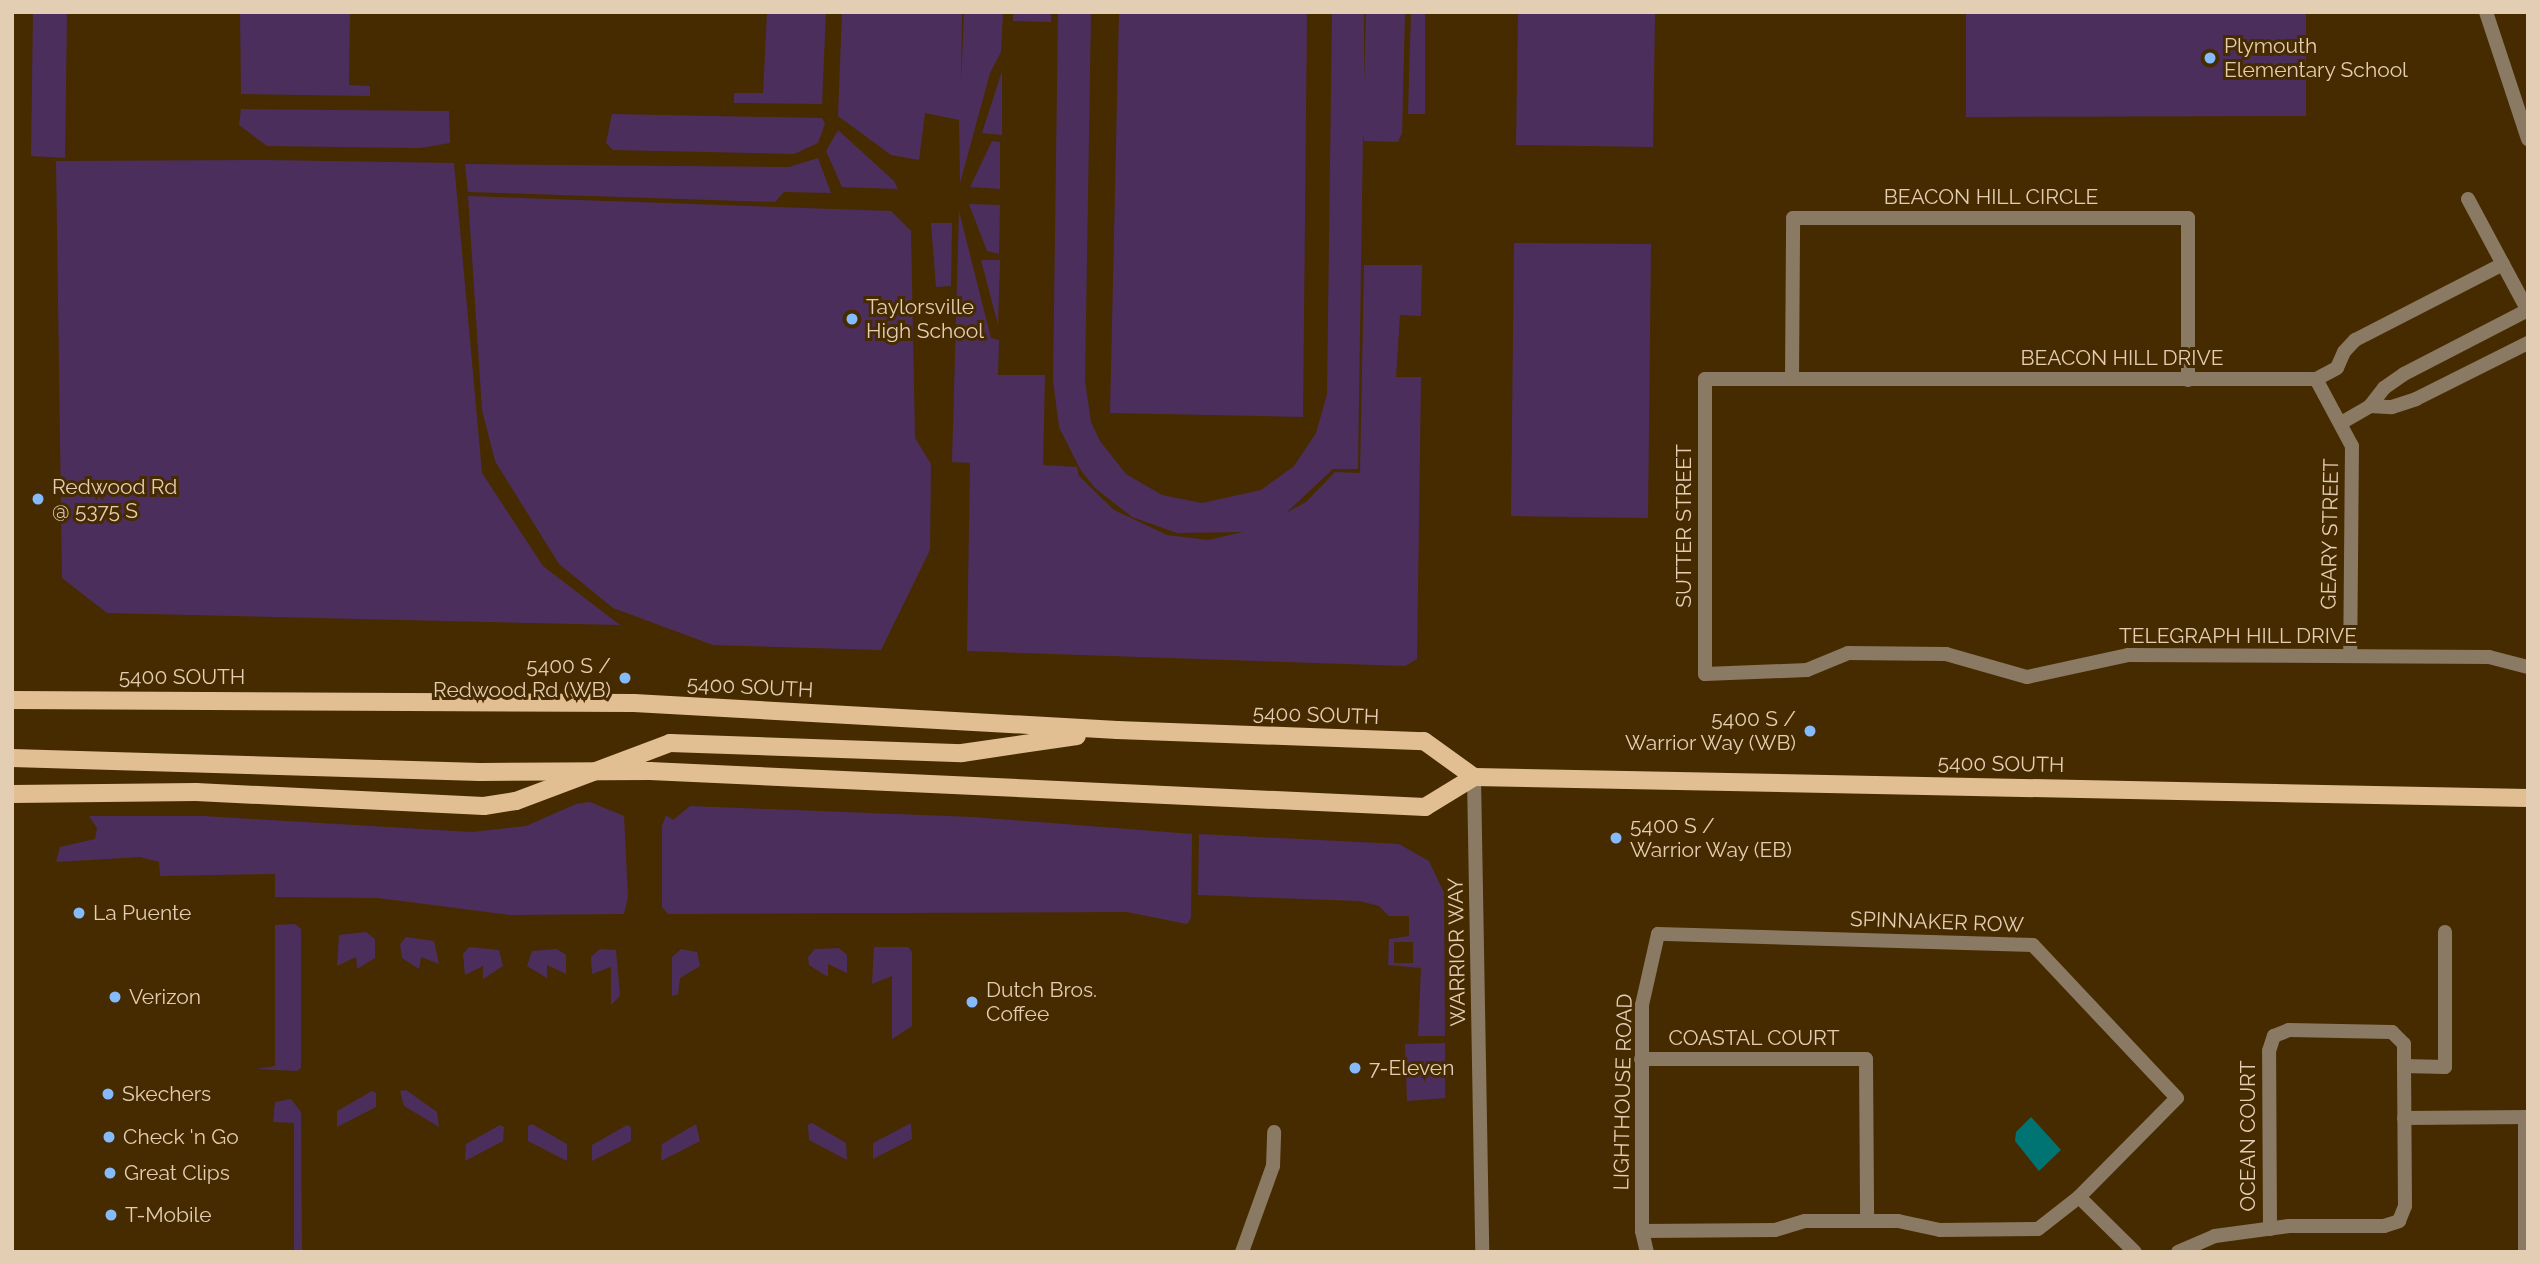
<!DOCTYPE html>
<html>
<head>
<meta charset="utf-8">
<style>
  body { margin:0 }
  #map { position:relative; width:2540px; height:1264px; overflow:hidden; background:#462b00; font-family:Raleway,sans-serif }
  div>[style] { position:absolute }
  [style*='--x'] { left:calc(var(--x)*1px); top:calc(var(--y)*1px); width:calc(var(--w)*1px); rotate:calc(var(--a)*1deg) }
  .green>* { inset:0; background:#4c2e5c }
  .water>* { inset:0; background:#007472 }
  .minor>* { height:14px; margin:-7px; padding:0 7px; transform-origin:7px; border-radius:7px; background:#8a7963 }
  .tertiary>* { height:14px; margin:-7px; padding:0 7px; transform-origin:7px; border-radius:7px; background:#8a7963 }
  .primary>* { height:18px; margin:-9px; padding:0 9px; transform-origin:9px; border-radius:9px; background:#e2bf92 }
  .dots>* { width:19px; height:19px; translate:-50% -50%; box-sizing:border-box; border:4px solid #462b00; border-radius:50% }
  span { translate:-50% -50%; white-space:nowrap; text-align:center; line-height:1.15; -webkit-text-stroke:6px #462b00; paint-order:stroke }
  .poi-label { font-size:21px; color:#e3ceb4 }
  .left { translate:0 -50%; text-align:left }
  .right { translate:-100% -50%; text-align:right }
  .street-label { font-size:21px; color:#e3ceb4 }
  .frame { position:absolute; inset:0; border:14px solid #e3ceb4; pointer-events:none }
</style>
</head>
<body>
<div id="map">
  <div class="green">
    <div style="clip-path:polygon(33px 12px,67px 12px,65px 158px,31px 156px)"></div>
    <div style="clip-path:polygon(240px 12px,350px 12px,349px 85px,370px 86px,370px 96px,241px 94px)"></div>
    <div style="clip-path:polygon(767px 12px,826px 12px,822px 104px,734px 103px,734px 93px,763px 93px)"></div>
    <div style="clip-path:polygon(842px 12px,962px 12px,961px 87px,964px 12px,1003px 12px,1001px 52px,990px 73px,960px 183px,959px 120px,925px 113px,919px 160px,891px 155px,838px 116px)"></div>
    <div style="clip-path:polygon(1013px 12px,1051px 12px,1051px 22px,1013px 21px)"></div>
    <div style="clip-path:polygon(1058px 12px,1091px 12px,1085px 381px,1091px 422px,1100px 441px,1126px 474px,1162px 495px,1202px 503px,1261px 490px,1294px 466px,1316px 433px,1327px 394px,1332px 12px,1364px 12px,1364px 86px,1366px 12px,1405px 12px,1402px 133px,1398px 142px,1364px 141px,1363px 134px,1358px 469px,1333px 469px,1286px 513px,1306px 502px,1335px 472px,1360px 473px,1364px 265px,1422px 265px,1421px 316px,1400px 315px,1396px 377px,1421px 377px,1417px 659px,1405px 666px,967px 651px,970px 463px,952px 462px,959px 211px,991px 338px,999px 340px,998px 375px,1045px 375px,1043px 465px,1077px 467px,1079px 476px,1114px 510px,1167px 535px,1208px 540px,1243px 532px,1177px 533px,1132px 517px,1095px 488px,1080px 469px,1059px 427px,1053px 381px)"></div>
    <div style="clip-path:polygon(1119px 12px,1307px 12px,1303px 417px,1110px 413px)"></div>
    <div style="clip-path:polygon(1411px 12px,1425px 12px,1425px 114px,1408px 114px)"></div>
    <div style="clip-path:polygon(1518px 12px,1655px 12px,1653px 147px,1516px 145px)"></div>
    <div style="clip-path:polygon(1966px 12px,2306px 12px,2306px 116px,1966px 117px)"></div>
    <div style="clip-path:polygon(1002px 71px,1002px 135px,982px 133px)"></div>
    <div style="clip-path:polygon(241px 109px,449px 111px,450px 143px,420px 148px,267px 146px,239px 125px)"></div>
    <div style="clip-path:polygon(612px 114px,822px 118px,825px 124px,818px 143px,794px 154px,613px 150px,606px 143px)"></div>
    <div style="clip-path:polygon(838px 130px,894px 181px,898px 189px,842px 187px,826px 151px)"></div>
    <div style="clip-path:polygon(992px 141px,1000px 142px,1000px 189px,970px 187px)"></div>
    <div style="clip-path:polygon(818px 158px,831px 193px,784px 192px,775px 202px,468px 192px,465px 164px,789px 167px)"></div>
    <div style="clip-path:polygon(267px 160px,454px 163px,482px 473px,543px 566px,620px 625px,107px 613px,62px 578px,56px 161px)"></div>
    <div style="clip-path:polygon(468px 196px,891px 211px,911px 231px,915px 438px,931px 464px,930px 550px,881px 650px,713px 645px,613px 608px,559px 564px,495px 461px,482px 410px)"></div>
    <div style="clip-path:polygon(969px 204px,1000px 205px,999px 254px,987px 251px)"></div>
    <div style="clip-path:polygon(931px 223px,952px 223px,951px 286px,936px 287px)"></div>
    <div style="clip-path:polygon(1514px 243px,1651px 244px,1648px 518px,1511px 516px)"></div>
    <div style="clip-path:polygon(981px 260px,1000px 260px,998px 325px)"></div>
    <div style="clip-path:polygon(590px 802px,624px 816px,628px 897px,624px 914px,510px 915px,378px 898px,275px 897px,275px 874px,160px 876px,159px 862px,140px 857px,56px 862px,60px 847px,95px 839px,97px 828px,89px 816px,203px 816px,472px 832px,526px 826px,576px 804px)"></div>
    <div style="clip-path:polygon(690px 806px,973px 817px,1192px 834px,1191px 918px,1187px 924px,1127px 912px,668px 914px,662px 907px,662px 826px,666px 815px,673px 820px)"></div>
    <div style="clip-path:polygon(evenodd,1199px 834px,1399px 844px,1429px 861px,1444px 893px,1445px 1036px,1418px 1036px,1421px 968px,1388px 965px,1389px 939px,1409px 936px,1409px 916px,1389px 916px,1379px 906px,1359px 901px,1198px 895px,1199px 834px,1394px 942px,1413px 942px,1413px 963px,1394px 963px,1394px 942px)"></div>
    <div style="clip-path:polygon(275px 925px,295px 924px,301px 929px,301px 1068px,297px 1071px,256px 1069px,275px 1066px)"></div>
    <div style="clip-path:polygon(366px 932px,375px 939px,375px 958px,357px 969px,356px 957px,337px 966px,339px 935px)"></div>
    <div style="clip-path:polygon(406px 937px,434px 941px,439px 964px,421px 957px,419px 969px,402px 958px,400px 944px)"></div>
    <div style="clip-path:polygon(469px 947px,499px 950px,503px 966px,483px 979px,483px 966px,465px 975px,463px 954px)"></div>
    <div style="clip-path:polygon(874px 947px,908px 947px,912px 952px,912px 1026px,892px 1039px,892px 976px,872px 984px)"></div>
    <div style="clip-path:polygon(839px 948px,847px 955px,847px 973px,828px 964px,828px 977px,809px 965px,808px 957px,815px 949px)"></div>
    <div style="clip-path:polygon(557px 949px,566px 955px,566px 974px,547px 965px,547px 978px,527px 966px,532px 951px)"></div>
    <div style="clip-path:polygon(681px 949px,697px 952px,700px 966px,680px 978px,678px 994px,672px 996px,672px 957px)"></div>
    <div style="clip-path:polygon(616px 950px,620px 996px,611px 1005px,611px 967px,592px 974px,591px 957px,600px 949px)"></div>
    <div style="clip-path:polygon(1445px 1043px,1445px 1098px,1407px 1101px,1405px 1044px)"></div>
    <div style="clip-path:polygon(406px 1090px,437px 1112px,439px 1127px,404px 1106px,400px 1091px)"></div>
    <div style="clip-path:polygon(372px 1091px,376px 1093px,376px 1107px,337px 1127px,337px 1111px)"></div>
    <div style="clip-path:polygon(291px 1099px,301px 1112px,302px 1252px,294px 1252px,294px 1123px,273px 1122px,275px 1102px)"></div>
    <div style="clip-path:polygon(812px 1123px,846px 1143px,847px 1160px,809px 1140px,808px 1125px)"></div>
    <div style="clip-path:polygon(911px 1123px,912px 1139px,873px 1159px,873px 1143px)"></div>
    <div style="clip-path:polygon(532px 1124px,567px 1144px,567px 1161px,528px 1141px,528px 1126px)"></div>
    <div style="clip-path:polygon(696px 1124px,700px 1141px,661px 1161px,662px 1144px)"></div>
    <div style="clip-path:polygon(500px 1125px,504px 1127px,503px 1141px,465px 1161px,466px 1144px)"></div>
    <div style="clip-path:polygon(627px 1125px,631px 1127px,631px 1141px,592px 1161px,592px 1145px)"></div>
  </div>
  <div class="water">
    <div style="clip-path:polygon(2031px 1117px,2061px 1150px,2039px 1171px,2015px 1141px,2016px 1132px)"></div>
  </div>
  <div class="minor">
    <div style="--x:2468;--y:199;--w:127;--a:61.8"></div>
    <div style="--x:2503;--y:264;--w:166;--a:152.8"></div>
    <div style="--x:2355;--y:340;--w:16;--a:133"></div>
    <div style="--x:2344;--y:352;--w:17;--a:114"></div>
    <div style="--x:2337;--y:368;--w:24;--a:152"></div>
    <div style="--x:2316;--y:379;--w:611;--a:180"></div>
    <div style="--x:1705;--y:379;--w:295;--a:90"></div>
    <div style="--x:1705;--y:674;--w:102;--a:-2.2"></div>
    <div style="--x:1807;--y:670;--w:44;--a:-22.5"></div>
    <div style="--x:1848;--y:653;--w:98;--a:0.6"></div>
    <div style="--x:1946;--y:654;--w:84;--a:15.9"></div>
    <div style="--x:2027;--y:677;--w:103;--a:-12.3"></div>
    <div style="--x:2128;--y:655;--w:361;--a:0.3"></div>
    <div style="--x:2489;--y:657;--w:40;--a:14.4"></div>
    <div style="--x:1792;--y:379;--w:161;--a:-89.6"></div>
    <div style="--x:1793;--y:218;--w:395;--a:0"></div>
    <div style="--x:2188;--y:218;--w:162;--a:90"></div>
    <div style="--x:2316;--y:379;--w:76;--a:61.8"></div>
    <div style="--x:2352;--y:446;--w:210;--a:90.5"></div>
    <div style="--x:2370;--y:406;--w:22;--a:3"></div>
    <div style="--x:2392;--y:407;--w:25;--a:-18"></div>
    <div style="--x:2416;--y:399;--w:125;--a:-26.6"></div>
    <div style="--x:2341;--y:423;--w:34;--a:-30"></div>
    <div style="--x:2370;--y:406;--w:23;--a:-52"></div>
    <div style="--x:2384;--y:388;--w:24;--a:-35"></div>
    <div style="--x:2404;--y:374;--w:140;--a:-27.3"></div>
    <div style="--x:1474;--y:777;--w:475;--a:89"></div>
    <div style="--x:1641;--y:1059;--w:225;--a:0"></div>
    <div style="--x:1866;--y:1059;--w:162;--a:89.6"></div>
    <div style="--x:2525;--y:1117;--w:135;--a:90"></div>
    <div style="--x:2404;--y:1118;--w:124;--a:-0.5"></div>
    <div style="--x:2079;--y:1197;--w:78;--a:44.5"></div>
    <div style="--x:2270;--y:1229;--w:178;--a:-90.3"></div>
    <div style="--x:2269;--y:1051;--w:16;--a:-72"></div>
    <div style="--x:2274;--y:1036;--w:16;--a:-22"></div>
    <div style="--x:2289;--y:1030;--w:103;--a:1.1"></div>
    <div style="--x:2392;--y:1032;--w:17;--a:45"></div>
    <div style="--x:2404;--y:1044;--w:22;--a:90"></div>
    <div style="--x:1642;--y:1231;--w:133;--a:-0.4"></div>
    <div style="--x:1775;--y:1230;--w:31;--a:-17"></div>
    <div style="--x:1805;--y:1221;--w:93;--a:0"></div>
    <div style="--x:1898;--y:1221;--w:43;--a:12.1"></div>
    <div style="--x:1940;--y:1230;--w:98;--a:-0.6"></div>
    <div style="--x:2038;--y:1229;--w:52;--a:-38"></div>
    <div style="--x:2079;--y:1197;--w:139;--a:-45.3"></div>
    <div style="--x:2177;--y:1098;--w:210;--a:-133.3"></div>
    <div style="--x:2033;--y:945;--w:375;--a:-178.3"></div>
    <div style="--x:1658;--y:934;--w:73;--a:102.7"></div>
    <div style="--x:1642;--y:1005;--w:226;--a:90"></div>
    <div style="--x:1642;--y:1231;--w:22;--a:77"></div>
    <div style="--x:1242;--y:1252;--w:91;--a:-70.2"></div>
    <div style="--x:1273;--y:1166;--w:34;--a:-88"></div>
    <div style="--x:2178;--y:1252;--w:40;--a:-23.4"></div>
    <div style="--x:2215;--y:1236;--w:75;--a:-7.7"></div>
    <div style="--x:2289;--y:1226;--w:95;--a:0"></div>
    <div style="--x:2384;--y:1226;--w:16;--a:-18"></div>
    <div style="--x:2399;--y:1221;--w:16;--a:-68"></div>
    <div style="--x:2405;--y:1206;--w:140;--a:-90.4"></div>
    <div style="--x:2404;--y:1066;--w:41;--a:1.4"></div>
    <div style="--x:2445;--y:1067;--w:135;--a:-90"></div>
  </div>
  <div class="tertiary">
    <div style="--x:2486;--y:12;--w:134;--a:71.7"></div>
  </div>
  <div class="primary">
    <div style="--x:12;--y:700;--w:622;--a:0.28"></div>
    <div style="--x:634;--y:703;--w:484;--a:3.2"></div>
    <div style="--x:1117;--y:730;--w:307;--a:2.1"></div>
    <div style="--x:1424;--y:741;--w:62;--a:35.8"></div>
    <div style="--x:12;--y:758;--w:468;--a:1.7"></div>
    <div style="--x:480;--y:772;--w:170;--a:-0.3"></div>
    <div style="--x:650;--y:771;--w:776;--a:2.66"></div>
    <div style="--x:1425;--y:807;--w:57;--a:-31.5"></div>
    <div style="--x:1474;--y:777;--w:1054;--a:1.14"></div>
    <div style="--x:12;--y:794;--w:184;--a:-0.6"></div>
    <div style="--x:196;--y:792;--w:288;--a:2.8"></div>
    <div style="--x:484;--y:806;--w:32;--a:-9"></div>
    <div style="--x:516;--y:801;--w:165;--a:-20.6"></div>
    <div style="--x:670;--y:743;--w:292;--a:2"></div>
    <div style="--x:962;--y:753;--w:116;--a:-8.4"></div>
  </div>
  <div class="dots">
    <div style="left:2210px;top:58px;background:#85bbfb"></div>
    <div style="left:852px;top:319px;background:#85bbfb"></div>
    <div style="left:38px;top:499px;background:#85bbfb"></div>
    <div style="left:625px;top:678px;background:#85bbfb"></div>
    <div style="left:1810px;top:731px;background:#85bbfb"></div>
    <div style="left:1616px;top:838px;background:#85bbfb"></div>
    <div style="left:79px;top:913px;background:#85bbfb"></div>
    <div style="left:115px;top:997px;background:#85bbfb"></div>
    <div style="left:972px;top:1002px;background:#85bbfb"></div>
    <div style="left:1355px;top:1068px;background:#85bbfb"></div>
    <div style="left:108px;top:1094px;background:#85bbfb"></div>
    <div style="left:109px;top:1137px;background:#85bbfb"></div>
    <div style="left:110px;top:1173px;background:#85bbfb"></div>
    <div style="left:111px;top:1215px;background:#85bbfb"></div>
  </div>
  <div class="poi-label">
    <span class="left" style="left:2224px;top:58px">Plymouth<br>Elementary School</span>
    <span class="left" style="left:866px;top:319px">Taylorsville<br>High School</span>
    <span class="left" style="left:52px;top:499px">Redwood Rd<br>@ 5375 S</span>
    <span class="right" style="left:611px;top:678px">5400 S /<br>Redwood Rd (WB)</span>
    <span class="right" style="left:1796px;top:731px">5400 S /<br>Warrior Way (WB)</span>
    <span class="left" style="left:1630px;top:838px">5400 S /<br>Warrior Way (EB)</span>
    <span class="left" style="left:93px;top:913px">La Puente</span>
    <span class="left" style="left:986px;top:1002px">Dutch Bros.<br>Coffee</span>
    <span class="left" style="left:129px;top:997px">Verizon</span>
    <span class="left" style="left:1369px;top:1068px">7-Eleven</span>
    <span class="left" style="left:122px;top:1094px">Skechers</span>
    <span class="left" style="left:123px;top:1137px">Check 'n Go</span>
    <span class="left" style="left:124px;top:1173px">Great Clips</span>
    <span class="left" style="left:125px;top:1215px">T-Mobile</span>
  </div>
  <div class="street-label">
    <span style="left:1991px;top:197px">BEACON HILL CIRCLE</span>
    <span style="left:2122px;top:358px">BEACON HILL DRIVE</span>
    <span style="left:1684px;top:526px;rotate:-90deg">SUTTER STREET</span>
    <span style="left:2330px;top:534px;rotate:-89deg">GEARY STREET</span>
    <span style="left:2238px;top:636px">TELEGRAPH HILL DRIVE</span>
    <span style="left:182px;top:677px">5400 SOUTH</span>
    <span style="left:750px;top:687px;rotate:3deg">5400 SOUTH</span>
    <span style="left:1316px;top:715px;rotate:2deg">5400 SOUTH</span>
    <span style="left:2001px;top:764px;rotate:1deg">5400 SOUTH</span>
    <span style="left:1937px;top:922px;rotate:2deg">SPINNAKER ROW</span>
    <span style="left:1457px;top:952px;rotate:-91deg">WARRIOR WAY</span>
    <span style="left:1754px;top:1038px">COASTAL COURT</span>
    <span style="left:1623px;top:1092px;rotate:-89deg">LIGHTHOUSE ROAD</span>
    <span style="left:2248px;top:1136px;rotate:-90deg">OCEAN COURT</span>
  </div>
  <div class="frame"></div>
</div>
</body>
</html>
